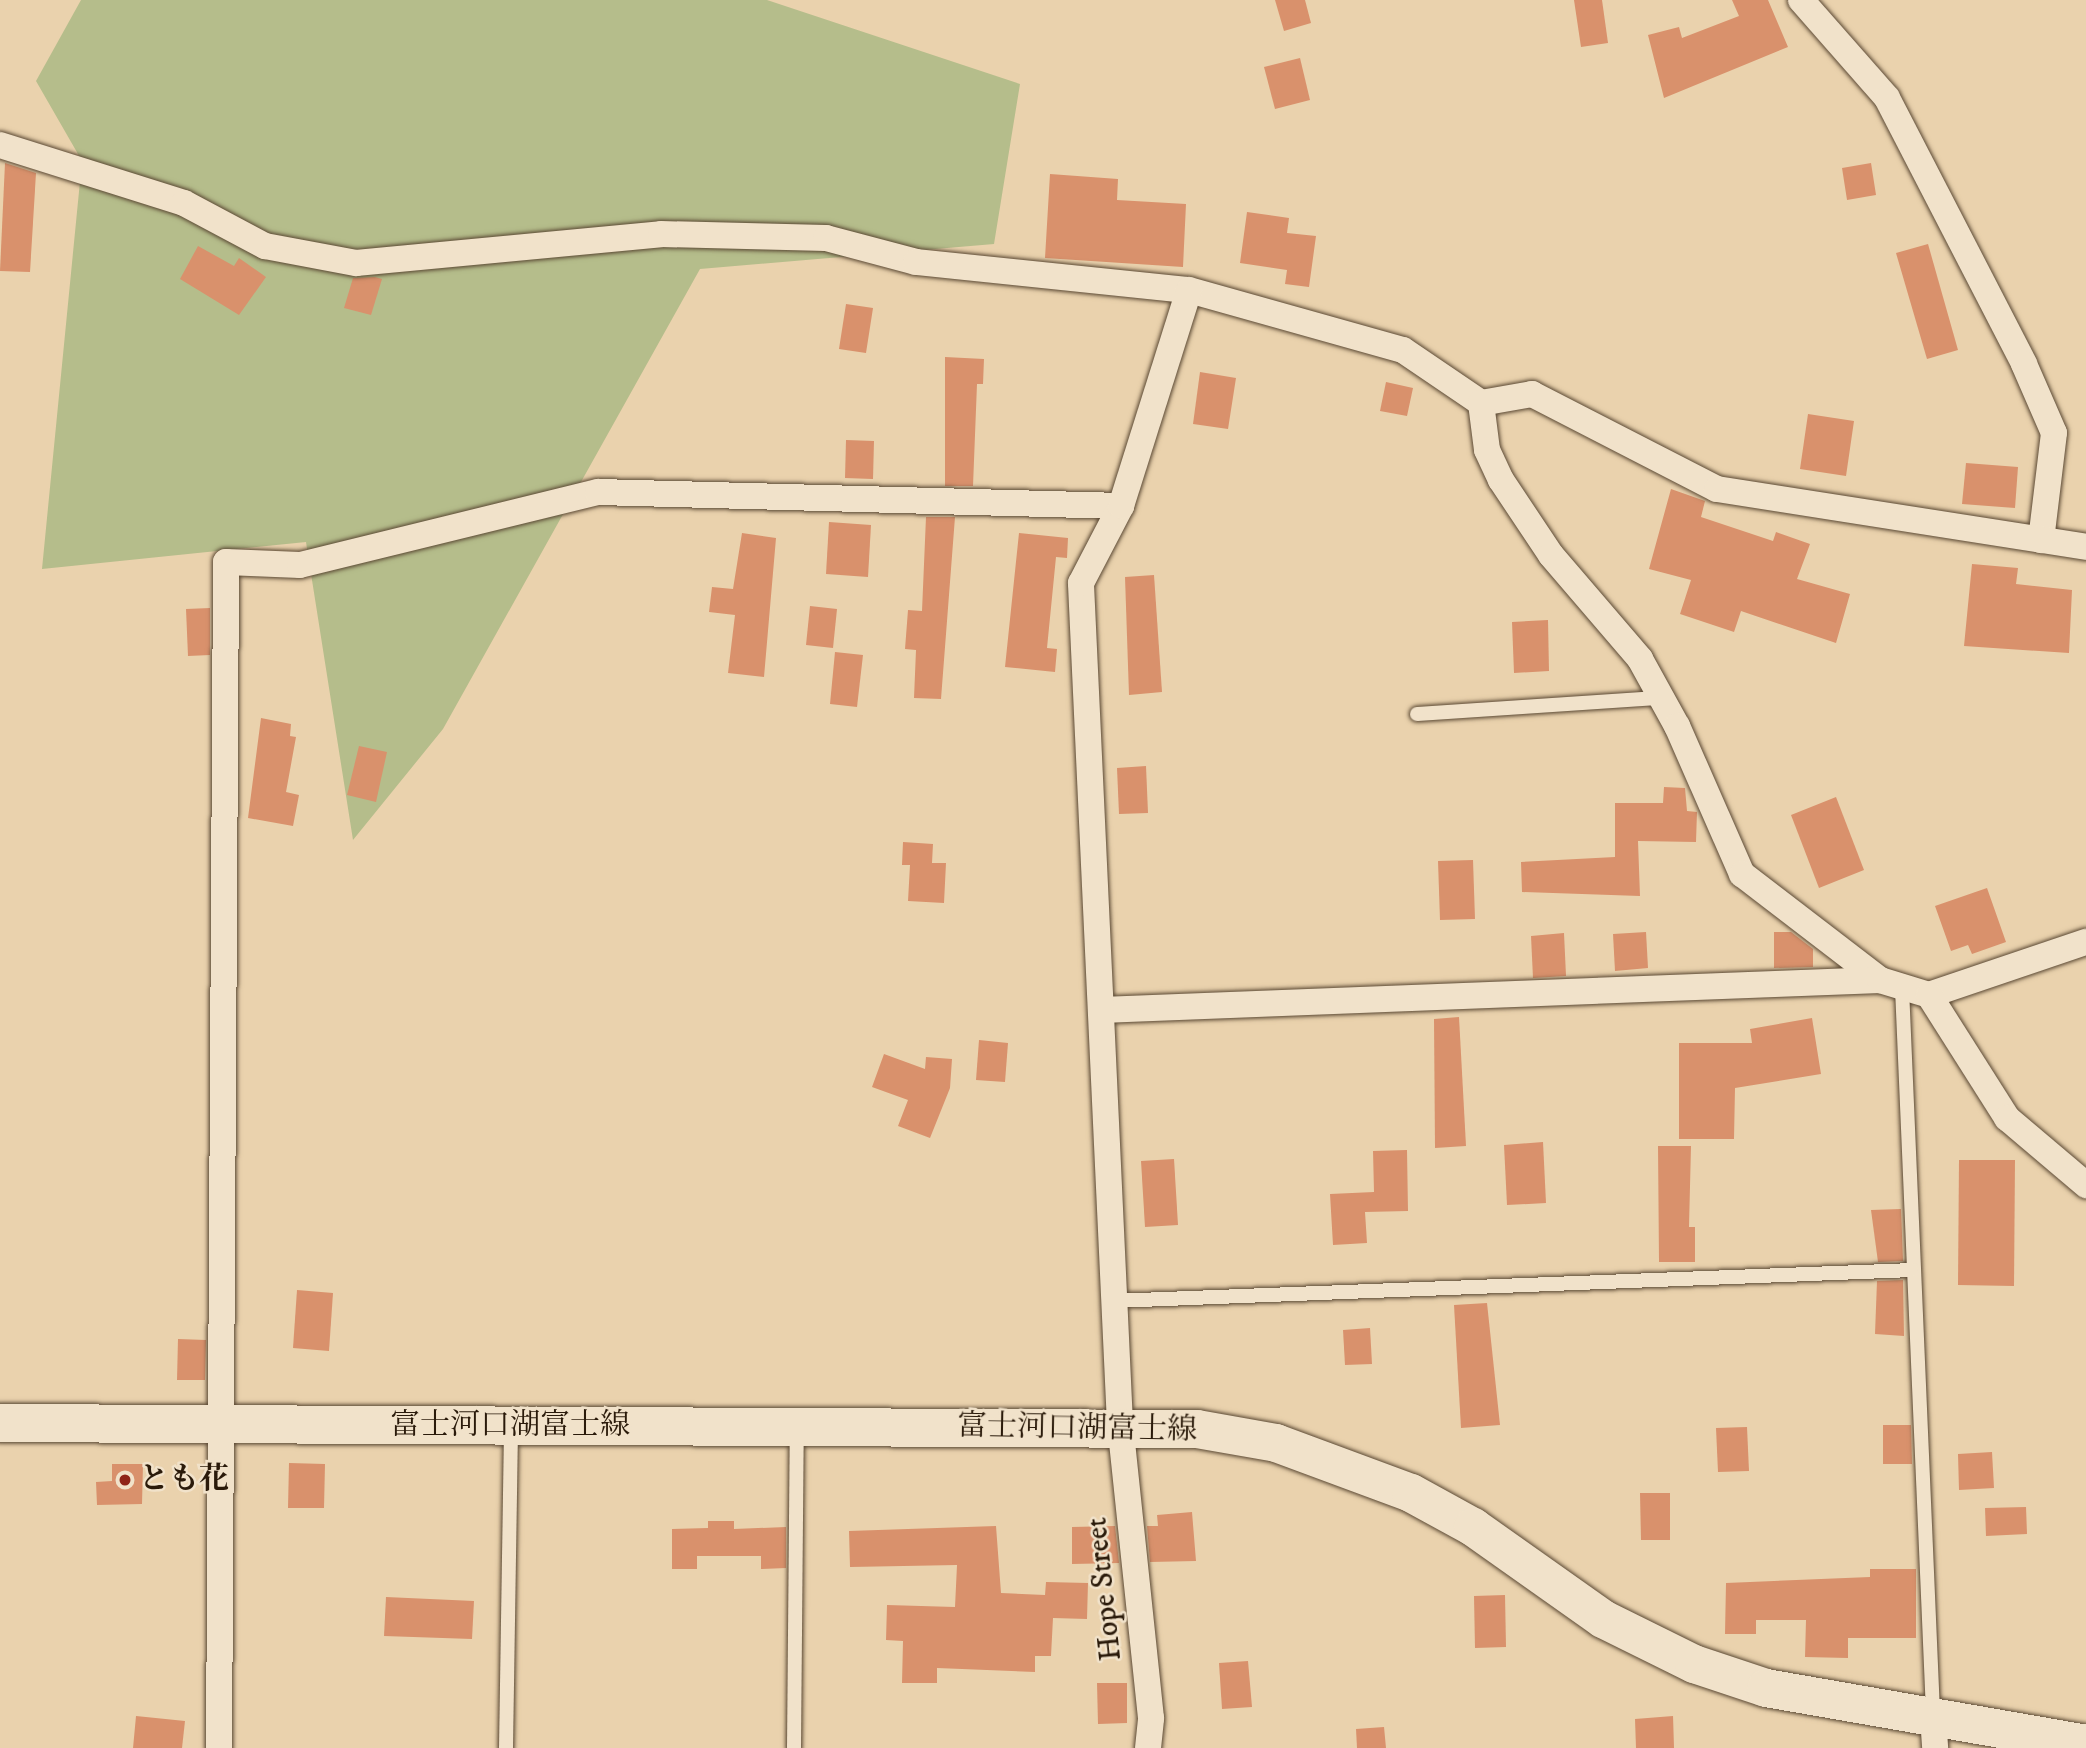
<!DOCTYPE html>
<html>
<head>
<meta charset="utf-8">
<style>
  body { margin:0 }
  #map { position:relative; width:2086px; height:1748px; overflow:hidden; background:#ead2ad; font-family:"IM FELL DW Pica","Noto Serif JP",serif }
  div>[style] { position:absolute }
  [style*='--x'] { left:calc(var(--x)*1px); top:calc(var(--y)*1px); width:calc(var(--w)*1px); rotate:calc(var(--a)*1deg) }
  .green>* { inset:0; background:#b5bd8b }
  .building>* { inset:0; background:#d9916c }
  .roads { filter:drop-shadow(0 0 2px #5a4833) drop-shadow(0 0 2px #5a4833) }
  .service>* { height:14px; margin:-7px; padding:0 7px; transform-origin:7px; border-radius:7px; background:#f1e2ca }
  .minor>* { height:26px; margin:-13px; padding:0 13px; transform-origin:13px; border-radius:13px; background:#f1e2ca }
  .secondary>* { height:38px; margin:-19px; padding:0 19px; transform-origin:19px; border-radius:19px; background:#f1e2ca }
  .dots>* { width:19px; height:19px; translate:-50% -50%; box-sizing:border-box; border:4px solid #f1e2ca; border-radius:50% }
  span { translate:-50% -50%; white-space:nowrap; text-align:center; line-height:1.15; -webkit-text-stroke:5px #f1e2ca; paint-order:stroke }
  .street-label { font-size:30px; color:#2a1a0a }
  .poi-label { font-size:30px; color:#2a1a0a; font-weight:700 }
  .left { translate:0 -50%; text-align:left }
</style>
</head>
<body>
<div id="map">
  <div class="green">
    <div style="clip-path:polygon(81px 0,767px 0,1020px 84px,994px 244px,700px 269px,443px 729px,353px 840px,306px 542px,42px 569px,82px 161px,36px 81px)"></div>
  </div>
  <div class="building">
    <div style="clip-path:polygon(1275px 0,1305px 0,1311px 23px,1284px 31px)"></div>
    <div style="clip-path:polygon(1574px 0,1602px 0,1608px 43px,1581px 47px)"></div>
    <div style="clip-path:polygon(1732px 0,1768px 0,1788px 47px,1664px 98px,1648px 35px,1679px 27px,1682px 38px,1739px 16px)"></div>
    <div style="clip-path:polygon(1300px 58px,1310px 100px,1275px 109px,1264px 67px)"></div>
    <div style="clip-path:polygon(5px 163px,36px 173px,30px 272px,0 271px)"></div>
    <div style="clip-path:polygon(1871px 163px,1876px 195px,1847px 200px,1842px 168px)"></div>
    <div style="clip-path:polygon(1050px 174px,1118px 179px,1117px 200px,1186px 204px,1183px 267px,1045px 258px)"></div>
    <div style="clip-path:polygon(1247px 212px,1289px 218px,1287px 233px,1316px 236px,1309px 287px,1285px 284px,1287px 270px,1240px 263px)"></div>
    <div style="clip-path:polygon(1928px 244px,1958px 350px,1927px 359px,1896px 253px)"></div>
    <div style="clip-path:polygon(198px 246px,234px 266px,239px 258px,266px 277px,239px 315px,180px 279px)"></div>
    <div style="clip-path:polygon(375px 277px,382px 279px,371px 315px,344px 308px,353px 278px)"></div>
    <div style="clip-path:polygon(846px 304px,873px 308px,866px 353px,839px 349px)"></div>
    <div style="clip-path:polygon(945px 357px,984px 359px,983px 384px,977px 384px,973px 486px,945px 486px)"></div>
    <div style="clip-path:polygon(1200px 372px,1236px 378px,1228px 429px,1193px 424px)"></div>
    <div style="clip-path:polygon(1386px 382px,1413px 388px,1407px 416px,1380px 411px)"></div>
    <div style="clip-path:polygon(1808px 414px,1854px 421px,1846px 476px,1800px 469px)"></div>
    <div style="clip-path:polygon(846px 440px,874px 441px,873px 479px,845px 478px)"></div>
    <div style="clip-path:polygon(1966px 463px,2018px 467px,2015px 508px,1962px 504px)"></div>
    <div style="clip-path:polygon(1671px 489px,1705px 501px,1701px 517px,1773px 541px,1776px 532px,1810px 544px,1797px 579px,1850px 594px,1836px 643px,1741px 611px,1734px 632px,1680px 614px,1691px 580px,1649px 569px)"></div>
    <div style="clip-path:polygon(926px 517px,955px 517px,941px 699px,914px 698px,916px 650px,905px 649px,908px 610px,922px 611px)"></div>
    <div style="clip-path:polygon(829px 522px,871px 525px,868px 577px,826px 574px)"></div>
    <div style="clip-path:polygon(742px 533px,776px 538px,764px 677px,728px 673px,735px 615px,709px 612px,712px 587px,733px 589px)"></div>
    <div style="clip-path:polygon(1019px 533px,1068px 538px,1067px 558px,1056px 557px,1047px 648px,1057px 649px,1055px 672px,1005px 667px)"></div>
    <div style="clip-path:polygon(1972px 564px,2018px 568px,2016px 584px,2072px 590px,2069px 653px,1964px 646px)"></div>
    <div style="clip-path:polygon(1154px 575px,1162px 692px,1129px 695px,1125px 577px)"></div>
    <div style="clip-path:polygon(810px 606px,837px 609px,833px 648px,806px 645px)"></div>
    <div style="clip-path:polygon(210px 608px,210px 655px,188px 656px,186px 609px)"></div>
    <div style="clip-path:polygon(1548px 620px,1549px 671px,1514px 673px,1512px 622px)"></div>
    <div style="clip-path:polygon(835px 652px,863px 655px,857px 707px,830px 704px)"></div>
    <div style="clip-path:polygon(261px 718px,291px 724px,290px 736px,296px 737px,286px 792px,299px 795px,293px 826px,248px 818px)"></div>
    <div style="clip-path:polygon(359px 746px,387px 752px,376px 802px,347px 795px)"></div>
    <div style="clip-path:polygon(1146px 766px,1148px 813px,1119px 814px,1117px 768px)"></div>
    <div style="clip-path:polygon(1664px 787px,1685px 788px,1687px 811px,1697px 812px,1696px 842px,1638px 841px,1640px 896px,1522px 892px,1521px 862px,1615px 857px,1615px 803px,1663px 803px)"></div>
    <div style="clip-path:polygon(1836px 797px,1864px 870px,1819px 888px,1791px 815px)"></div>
    <div style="clip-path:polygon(903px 842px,933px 844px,932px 863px,946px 863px,944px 903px,908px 901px,910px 865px,902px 865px)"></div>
    <div style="clip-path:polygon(1473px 860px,1475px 919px,1440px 920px,1438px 861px)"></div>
    <div style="clip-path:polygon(1987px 888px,2006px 942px,1972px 954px,1968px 945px,1951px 951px,1935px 906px)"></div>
    <div style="clip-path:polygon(1646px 932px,1648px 968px,1615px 971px,1613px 934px)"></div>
    <div style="clip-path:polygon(1774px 932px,1791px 932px,1813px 949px,1813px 967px,1774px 968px)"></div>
    <div style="clip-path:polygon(1564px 933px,1566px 976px,1533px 978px,1531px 936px)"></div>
    <div style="clip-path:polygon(1459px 1017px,1466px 1146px,1435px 1148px,1434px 1019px)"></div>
    <div style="clip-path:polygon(1812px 1018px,1821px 1074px,1735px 1088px,1734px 1139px,1679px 1139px,1679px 1043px,1752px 1043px,1750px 1029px)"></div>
    <div style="clip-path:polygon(979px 1040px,1008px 1043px,1005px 1082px,976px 1080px)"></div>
    <div style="clip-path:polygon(884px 1054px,925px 1069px,926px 1057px,952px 1059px,950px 1088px,930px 1138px,898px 1126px,908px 1100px,872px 1087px)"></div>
    <div style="clip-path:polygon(1543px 1142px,1546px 1203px,1507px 1205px,1504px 1145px)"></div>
    <div style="clip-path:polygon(1658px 1146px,1691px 1146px,1689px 1227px,1695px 1227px,1695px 1262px,1659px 1262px)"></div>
    <div style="clip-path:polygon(1407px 1150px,1408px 1211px,1365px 1212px,1367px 1243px,1333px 1245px,1330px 1194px,1374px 1192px,1373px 1151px)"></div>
    <div style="clip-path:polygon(1174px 1159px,1178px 1225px,1145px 1227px,1141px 1161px)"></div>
    <div style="clip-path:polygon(1959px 1160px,2015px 1160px,2014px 1286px,1958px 1285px)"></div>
    <div style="clip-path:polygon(1901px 1209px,1903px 1261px,1878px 1262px,1871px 1210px)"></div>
    <div style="clip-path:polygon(1903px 1280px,1904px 1336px,1875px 1334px,1877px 1281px)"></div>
    <div style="clip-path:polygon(297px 1290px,333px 1293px,329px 1351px,293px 1348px)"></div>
    <div style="clip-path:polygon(1487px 1303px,1500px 1425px,1461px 1428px,1454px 1305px)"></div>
    <div style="clip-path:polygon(1370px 1328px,1372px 1364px,1345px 1365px,1343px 1330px)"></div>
    <div style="clip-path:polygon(178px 1339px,206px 1340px,205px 1380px,177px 1380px)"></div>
    <div style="clip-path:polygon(1883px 1425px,1911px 1425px,1912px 1464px,1883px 1464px)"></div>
    <div style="clip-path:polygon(1747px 1427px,1749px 1471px,1718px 1472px,1716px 1428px)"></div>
    <div style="clip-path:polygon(1992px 1452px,1994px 1488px,1959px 1490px,1958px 1454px)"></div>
    <div style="clip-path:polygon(289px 1463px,325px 1464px,324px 1508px,288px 1508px)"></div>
    <div style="clip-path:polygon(112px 1464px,143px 1464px,142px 1504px,97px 1505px,96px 1482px,112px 1481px)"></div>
    <div style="clip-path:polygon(1640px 1493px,1670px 1493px,1670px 1540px,1641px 1540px)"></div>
    <div style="clip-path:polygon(2026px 1507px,2027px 1534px,1986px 1536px,1985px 1508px)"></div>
    <div style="clip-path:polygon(1192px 1512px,1196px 1561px,1150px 1562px,1147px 1526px,1158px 1526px,1157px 1515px)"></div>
    <div style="clip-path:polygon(708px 1521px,734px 1521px,734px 1529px,786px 1527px,786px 1568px,761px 1569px,761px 1556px,697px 1556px,697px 1569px,672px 1569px,672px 1529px,708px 1528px)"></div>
    <div style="clip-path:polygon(996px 1526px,1001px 1593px,1045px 1595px,1046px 1582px,1088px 1583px,1087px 1619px,1053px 1618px,1051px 1656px,1035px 1656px,1035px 1672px,937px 1668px,937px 1683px,902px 1683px,903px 1641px,886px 1640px,887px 1605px,955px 1607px,957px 1565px,850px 1567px,849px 1531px)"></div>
    <div style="clip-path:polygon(1115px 1526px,1119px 1563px,1072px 1564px,1072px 1527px)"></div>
    <div style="clip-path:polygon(1870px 1569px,1916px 1569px,1916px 1638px,1848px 1638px,1848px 1658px,1805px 1657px,1806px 1620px,1756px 1620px,1756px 1634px,1725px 1634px,1726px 1583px,1870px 1577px)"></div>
    <div style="clip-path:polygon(1505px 1595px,1506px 1647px,1475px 1648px,1474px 1596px)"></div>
    <div style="clip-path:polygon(386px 1597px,474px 1601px,472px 1639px,384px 1636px)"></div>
    <div style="clip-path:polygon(1248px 1661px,1252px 1707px,1222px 1709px,1219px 1663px)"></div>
    <div style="clip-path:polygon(1097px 1683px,1127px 1683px,1127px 1723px,1098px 1724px)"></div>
    <div style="clip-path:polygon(136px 1716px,185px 1721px,182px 1748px,133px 1748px)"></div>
    <div style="clip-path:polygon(1673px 1716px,1674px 1748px,1636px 1748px,1635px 1719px)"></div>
    <div style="clip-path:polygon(1384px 1727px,1386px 1748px,1357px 1748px,1356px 1729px)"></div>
  </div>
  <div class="roads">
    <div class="service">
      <div style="--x:1417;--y:714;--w:245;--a:-3.8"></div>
      <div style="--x:1902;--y:988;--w:727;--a:87.55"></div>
      <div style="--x:1113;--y:1301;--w:799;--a:-2.22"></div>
      <div style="--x:506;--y:1748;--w:321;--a:-89.1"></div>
      <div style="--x:794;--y:1748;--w:320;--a:-89.5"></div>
    </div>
    <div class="minor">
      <div style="--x:1801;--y:0;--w:130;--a:48.7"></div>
      <div style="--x:1887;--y:98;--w:299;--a:62.7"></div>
      <div style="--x:2024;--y:364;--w:75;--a:66.5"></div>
      <div style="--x:2054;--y:433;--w:108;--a:96.9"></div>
      <div style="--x:0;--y:145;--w:193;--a:17.5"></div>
      <div style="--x:184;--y:203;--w:92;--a:28"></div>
      <div style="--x:265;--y:246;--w:93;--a:10.6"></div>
      <div style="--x:356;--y:263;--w:306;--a:-5.4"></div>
      <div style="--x:661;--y:234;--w:165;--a:1.4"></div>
      <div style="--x:826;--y:238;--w:93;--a:14.9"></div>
      <div style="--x:916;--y:262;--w:274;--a:5.9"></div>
      <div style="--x:1189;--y:290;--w:222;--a:15.7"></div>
      <div style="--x:1403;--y:350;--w:94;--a:34.2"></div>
      <div style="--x:1481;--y:403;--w:52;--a:-10"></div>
      <div style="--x:1532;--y:394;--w:208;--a:27.2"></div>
      <div style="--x:1717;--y:489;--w:374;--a:8.9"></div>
      <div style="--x:1481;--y:403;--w:47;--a:82.7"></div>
      <div style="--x:1487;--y:450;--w:33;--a:65"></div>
      <div style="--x:1501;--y:480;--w:90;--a:56.3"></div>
      <div style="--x:1551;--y:555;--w:137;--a:49.4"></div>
      <div style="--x:1640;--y:659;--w:77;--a:61.1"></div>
      <div style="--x:1677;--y:726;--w:162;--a:66.3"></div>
      <div style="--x:1742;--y:874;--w:174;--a:37.5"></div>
      <div style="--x:1929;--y:995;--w:166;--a:-18.7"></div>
      <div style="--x:1101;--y:1010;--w:780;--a:-2.21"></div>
      <div style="--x:1880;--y:980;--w:51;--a:17"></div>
      <div style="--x:1929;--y:995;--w:146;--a:57.6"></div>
      <div style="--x:2007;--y:1118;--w:104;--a:40.3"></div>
      <div style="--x:1933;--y:1717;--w:31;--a:86"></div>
      <div style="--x:219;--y:1748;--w:1186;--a:-89.66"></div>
      <div style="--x:226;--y:562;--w:74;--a:2.3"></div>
      <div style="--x:300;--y:565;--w:307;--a:-13.8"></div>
      <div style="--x:598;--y:492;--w:523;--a:1.53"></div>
      <div style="--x:1148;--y:1748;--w:30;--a:-84"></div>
      <div style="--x:1151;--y:1718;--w:296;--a:-96"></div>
      <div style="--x:1120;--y:1424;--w:842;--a:-92.66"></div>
      <div style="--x:1081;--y:583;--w:87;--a:-62.5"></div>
      <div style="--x:1121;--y:506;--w:226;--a:-72.5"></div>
    </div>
    <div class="secondary">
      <div style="--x:0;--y:1423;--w:1197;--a:0.29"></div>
      <div style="--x:1197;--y:1429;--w:80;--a:10"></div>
      <div style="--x:1276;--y:1443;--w:144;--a:20.3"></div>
      <div style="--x:1411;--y:1493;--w:71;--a:28.7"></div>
      <div style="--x:1473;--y:1527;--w:159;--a:35.3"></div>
      <div style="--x:1603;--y:1619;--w:102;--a:26.3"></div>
      <div style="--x:1694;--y:1664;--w:76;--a:18.4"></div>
      <div style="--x:1766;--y:1688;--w:325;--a:9.9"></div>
    </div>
  </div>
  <div class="dots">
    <div style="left:125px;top:1480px;background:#8f2418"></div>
  </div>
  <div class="street-label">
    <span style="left:510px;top:1426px">富士河口湖富士線</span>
    <span style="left:1077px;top:1429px;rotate:1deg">富士河口湖富士線</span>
    <span style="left:1105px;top:1589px;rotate:-96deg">Hope Street</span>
  </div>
  <div class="poi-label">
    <span class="left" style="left:139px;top:1480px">とも花</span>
  </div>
</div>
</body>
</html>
